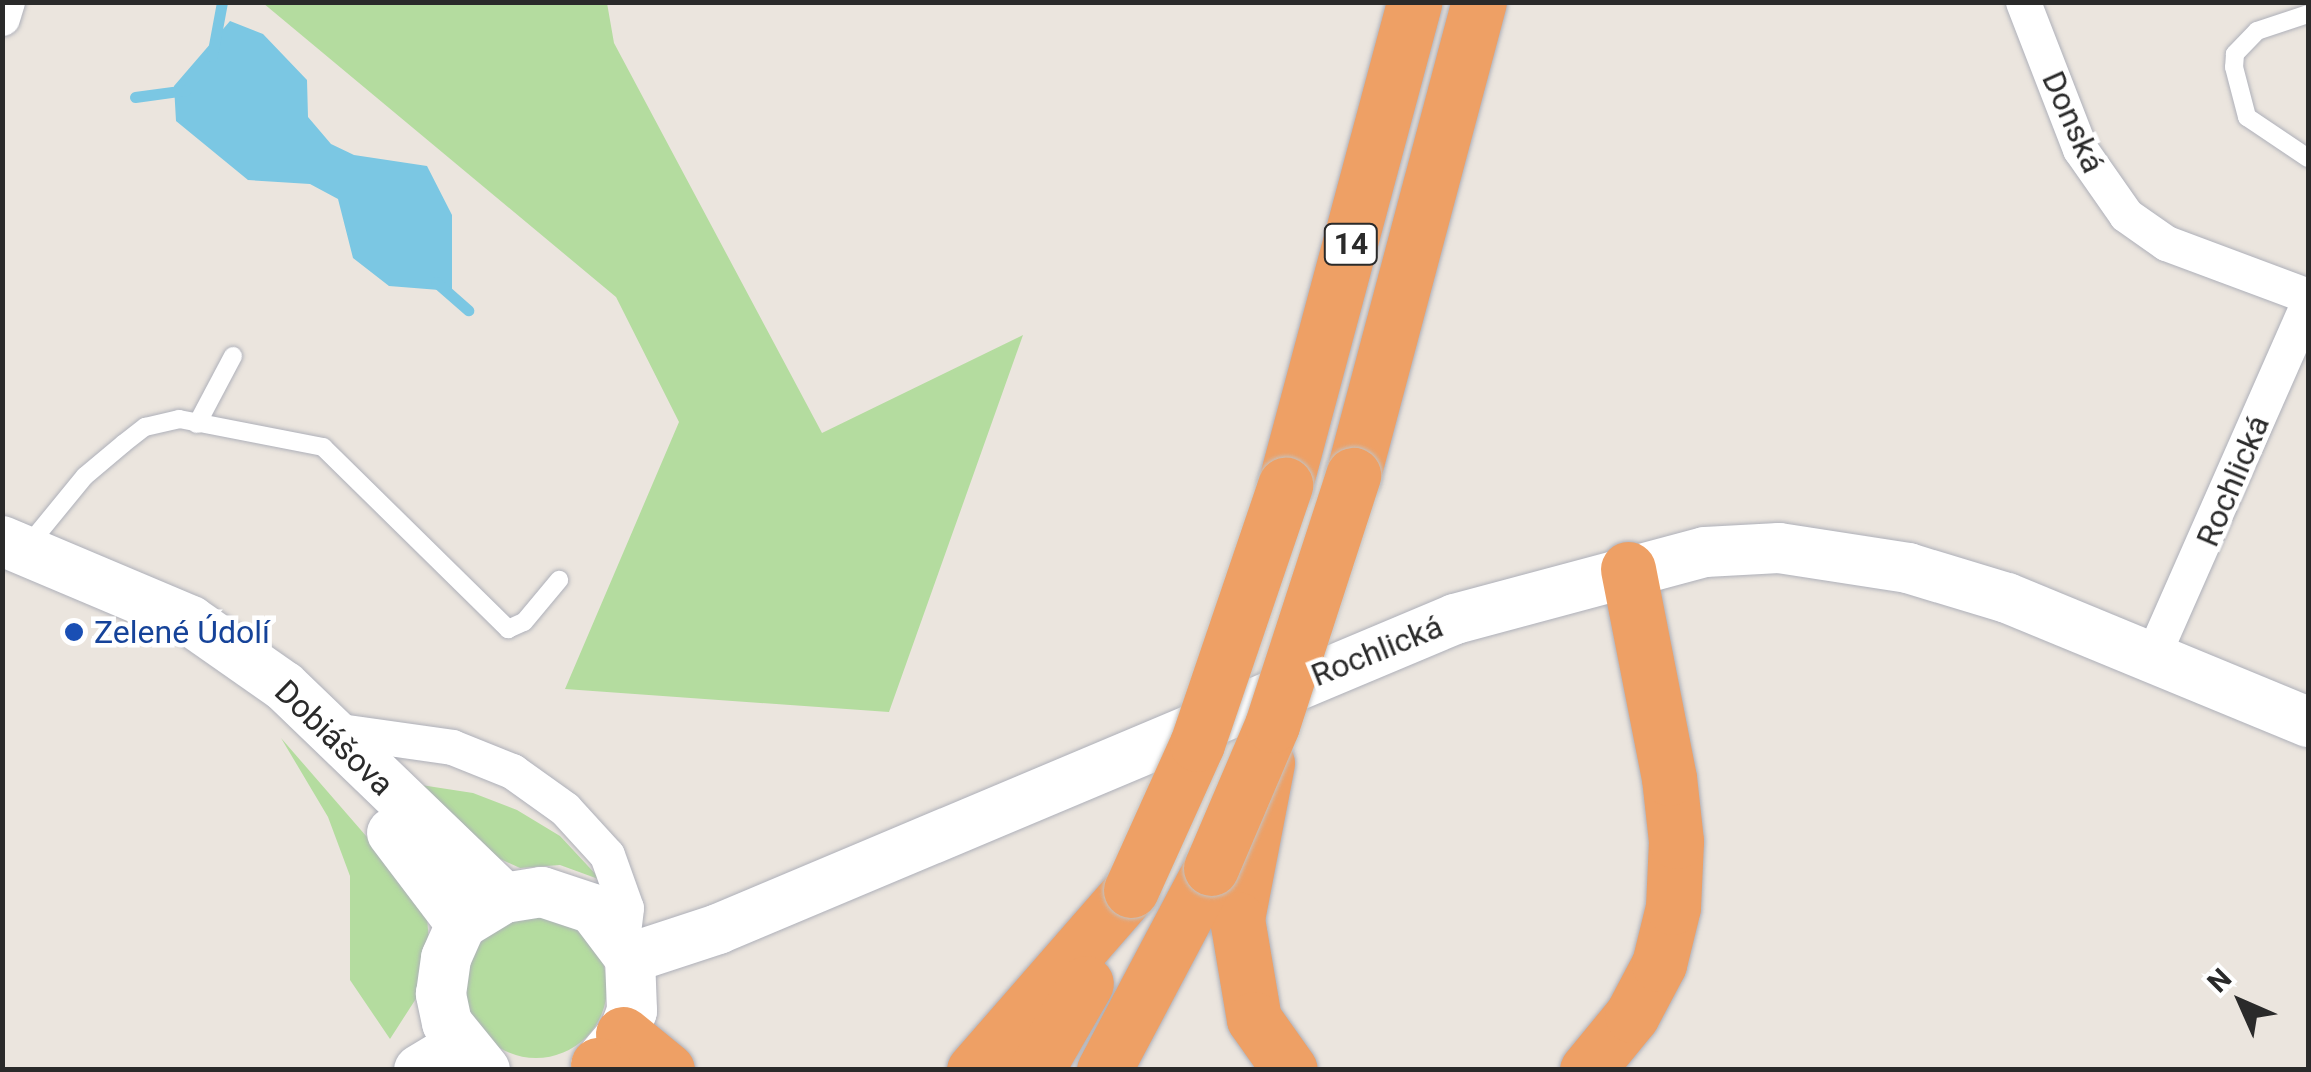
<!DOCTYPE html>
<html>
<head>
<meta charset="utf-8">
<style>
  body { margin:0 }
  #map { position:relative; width:2311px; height:1072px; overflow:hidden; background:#ebe5de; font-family:Roboto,sans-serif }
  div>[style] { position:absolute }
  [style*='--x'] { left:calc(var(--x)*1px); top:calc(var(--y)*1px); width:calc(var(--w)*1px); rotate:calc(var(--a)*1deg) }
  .green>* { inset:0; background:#b4dc9f }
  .round { border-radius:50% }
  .water>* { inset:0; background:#7bc7e3 }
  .stream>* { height:11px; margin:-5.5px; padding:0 5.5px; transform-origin:5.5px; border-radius:5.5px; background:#7bc7e3 }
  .roads { filter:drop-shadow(0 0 2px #aeb0b9) drop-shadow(0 0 2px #aeb0b9) }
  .lane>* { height:18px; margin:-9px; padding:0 9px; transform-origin:9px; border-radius:9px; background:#fff }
  .street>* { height:35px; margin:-17.5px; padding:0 17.5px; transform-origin:17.5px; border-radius:17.5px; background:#fff }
  .secondary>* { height:50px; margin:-25px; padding:0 25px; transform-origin:25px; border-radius:25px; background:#fff }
  .highway>* { height:55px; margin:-27.5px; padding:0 27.5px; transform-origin:27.5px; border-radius:27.5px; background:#eea065 }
  .bridges { filter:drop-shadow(0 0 2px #c3c3c3) drop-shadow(0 0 2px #c3c3c3) }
  .highway-bridge>* { height:55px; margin:-27.5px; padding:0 27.5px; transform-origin:27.5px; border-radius:27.5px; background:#eea065 }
  .dots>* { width:28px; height:28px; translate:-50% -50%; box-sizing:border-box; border:5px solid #fff; border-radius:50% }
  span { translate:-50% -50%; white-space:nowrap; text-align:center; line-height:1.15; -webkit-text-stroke:9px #fff; paint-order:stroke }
  .shield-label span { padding:2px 8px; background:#fff; border:2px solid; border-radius:8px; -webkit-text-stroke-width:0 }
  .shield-label { font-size:30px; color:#2a2a2a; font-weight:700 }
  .street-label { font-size:32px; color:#2a2a2a }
  .transit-label { font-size:32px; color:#164399 }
  .left { translate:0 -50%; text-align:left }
  .frame { position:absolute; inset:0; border:5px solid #2a2a2a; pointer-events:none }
  .north { position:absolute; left:2191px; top:952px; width:100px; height:100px; -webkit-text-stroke:8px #fff; paint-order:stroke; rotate:315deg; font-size:28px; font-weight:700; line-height:40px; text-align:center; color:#2a2a2a }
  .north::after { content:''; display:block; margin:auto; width:35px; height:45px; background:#2a2a2a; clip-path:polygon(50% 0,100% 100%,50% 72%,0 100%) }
</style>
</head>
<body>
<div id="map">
  <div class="green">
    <div style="clip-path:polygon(263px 3px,607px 3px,614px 43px,822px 433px,1023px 335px,889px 712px,565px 689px,679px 422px,616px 297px)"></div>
    <div style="clip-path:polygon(281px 738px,426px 905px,429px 942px,419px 994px,390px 1039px,350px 980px,350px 876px,328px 817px)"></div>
    <div style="clip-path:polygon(408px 783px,473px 793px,517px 810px,560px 836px,601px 880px,560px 865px,520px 868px,472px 846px)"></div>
    <div class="round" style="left:465px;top:916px;width:142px;height:142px"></div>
  </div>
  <div class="water">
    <div style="clip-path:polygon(230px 21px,263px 34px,307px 80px,308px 117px,331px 144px,354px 155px,427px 166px,452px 215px,452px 291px,389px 286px,353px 258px,338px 199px,310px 184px,248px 180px,176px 121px,174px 86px)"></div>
  </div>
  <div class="stream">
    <div style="--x:212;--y:56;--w:55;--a:-79.5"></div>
    <div style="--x:135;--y:97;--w:51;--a:-7.8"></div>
    <div style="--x:436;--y:282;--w:43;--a:41.2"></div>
  </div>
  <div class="roads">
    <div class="lane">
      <div style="--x:2308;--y:14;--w:54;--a:161.6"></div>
      <div style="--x:2257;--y:31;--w:32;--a:134"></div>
      <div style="--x:2235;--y:54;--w:13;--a:94"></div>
      <div style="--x:2234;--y:67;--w:52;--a:75.4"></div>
      <div style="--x:2247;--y:117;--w:73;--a:33.9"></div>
      <div style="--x:197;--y:424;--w:77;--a:-62.1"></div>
      <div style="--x:26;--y:548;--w:93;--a:-50.7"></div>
      <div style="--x:85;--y:476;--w:50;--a:-40.1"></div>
      <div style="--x:123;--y:444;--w:28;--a:-38"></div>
      <div style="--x:145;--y:427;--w:35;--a:-13"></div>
      <div style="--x:179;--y:419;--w:147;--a:11"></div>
      <div style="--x:323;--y:447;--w:260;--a:44.5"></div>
      <div style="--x:508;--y:629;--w:17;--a:-24"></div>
      <div style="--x:524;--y:622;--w:55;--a:-50.2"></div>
    </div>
    <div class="street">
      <div style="--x:2023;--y:2;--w:158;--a:68.8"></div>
      <div style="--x:2080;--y:149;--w:80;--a:55.1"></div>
      <div style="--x:2126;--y:215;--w:49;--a:35"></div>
      <div style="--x:2166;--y:243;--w:152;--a:20.5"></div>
      <div style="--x:2;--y:18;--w:17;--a:-73"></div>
      <div style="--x:2152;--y:657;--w:387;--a:-66.2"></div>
      <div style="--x:333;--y:730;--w:120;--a:8.1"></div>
      <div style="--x:452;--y:747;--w:65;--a:21.8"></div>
      <div style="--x:512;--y:771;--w:65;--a:35.6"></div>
      <div style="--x:565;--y:809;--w:62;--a:47.6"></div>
      <div style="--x:607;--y:855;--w:56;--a:70.3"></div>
      <div style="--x:626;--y:908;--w:32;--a:97"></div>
    </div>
    <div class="secondary">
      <div style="--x:2;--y:541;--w:205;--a:22.9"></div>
      <div style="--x:191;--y:621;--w:113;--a:35"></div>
      <div style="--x:284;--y:686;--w:306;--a:43.9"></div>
      <div style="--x:392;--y:833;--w:114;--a:52.8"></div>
      <div style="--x:630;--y:958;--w:93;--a:-18.2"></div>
      <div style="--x:718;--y:929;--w:800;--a:-22.81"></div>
      <div style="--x:1455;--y:619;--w:259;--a:-15"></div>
      <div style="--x:1705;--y:552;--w:74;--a:-3.1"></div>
      <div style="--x:1779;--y:548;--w:131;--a:8.8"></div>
      <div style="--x:1908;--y:568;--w:103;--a:16.9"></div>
      <div style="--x:2007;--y:598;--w:326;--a:22.4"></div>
      <div style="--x:419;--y:1070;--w:47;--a:-31"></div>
      <div style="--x:485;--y:1070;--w:60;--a:-129"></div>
      <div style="--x:447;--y:1023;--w:30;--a:-102"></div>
      <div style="--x:441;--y:994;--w:36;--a:-82"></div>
      <div style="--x:446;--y:958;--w:37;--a:-66"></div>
      <div style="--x:461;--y:924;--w:50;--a:-31.2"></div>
      <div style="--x:504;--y:898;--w:38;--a:-9"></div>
      <div style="--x:542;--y:892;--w:54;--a:18.4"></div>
      <div style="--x:593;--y:909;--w:61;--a:52.9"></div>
      <div style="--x:630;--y:958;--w:53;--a:87.8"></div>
      <div style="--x:632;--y:1011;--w:25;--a:111"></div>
      <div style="--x:623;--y:1034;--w:42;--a:130.2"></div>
    </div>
    <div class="highway">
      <div style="--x:1353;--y:475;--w:489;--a:-75.1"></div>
      <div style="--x:1285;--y:485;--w:500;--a:-75"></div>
      <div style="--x:1267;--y:763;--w:159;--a:100.9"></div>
      <div style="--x:1237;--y:919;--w:101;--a:80.4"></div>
      <div style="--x:1254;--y:1019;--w:62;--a:54.8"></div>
      <div style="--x:623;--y:1034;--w:57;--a:39.3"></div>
      <div style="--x:598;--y:1065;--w:8;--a:40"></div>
      <div style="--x:974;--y:1070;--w:239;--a:-48.9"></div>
      <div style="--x:1036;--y:1070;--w:100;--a:-60.1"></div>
      <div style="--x:1104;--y:1070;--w:229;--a:-62.1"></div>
      <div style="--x:1587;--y:1070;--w:71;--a:-50.7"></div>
      <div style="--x:1632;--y:1015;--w:58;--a:-62.1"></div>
      <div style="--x:1659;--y:964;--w:59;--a:-76.2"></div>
      <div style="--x:1673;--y:907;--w:66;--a:-87.4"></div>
      <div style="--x:1676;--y:841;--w:63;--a:-96.3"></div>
      <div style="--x:1669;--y:778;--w:213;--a:-101.1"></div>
    </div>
  </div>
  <div class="bridges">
    <div class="highway-bridge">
      <div style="--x:1211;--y:868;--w:155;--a:-66.9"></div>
      <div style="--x:1272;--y:725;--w:263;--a:-72"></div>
      <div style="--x:1131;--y:890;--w:160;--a:-65.7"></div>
      <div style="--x:1197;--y:744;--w:274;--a:-71.2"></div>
    </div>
  </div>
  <div class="dots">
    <div style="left:74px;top:632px;background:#1a4fb4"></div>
  </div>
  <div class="shield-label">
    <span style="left:1351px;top:244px">14</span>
  </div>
  <div class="street-label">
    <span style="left:2073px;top:122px;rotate:66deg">Donská</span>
    <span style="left:2233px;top:481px;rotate:-67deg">Rochlická</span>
    <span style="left:1377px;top:651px;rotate:-22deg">Rochlická</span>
    <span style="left:334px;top:738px;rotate:44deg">Dobiášova</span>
  </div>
  <div class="transit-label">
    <span class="left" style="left:94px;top:632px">Zelené Údolí</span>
  </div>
  <div class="frame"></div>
  <div class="north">N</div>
</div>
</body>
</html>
